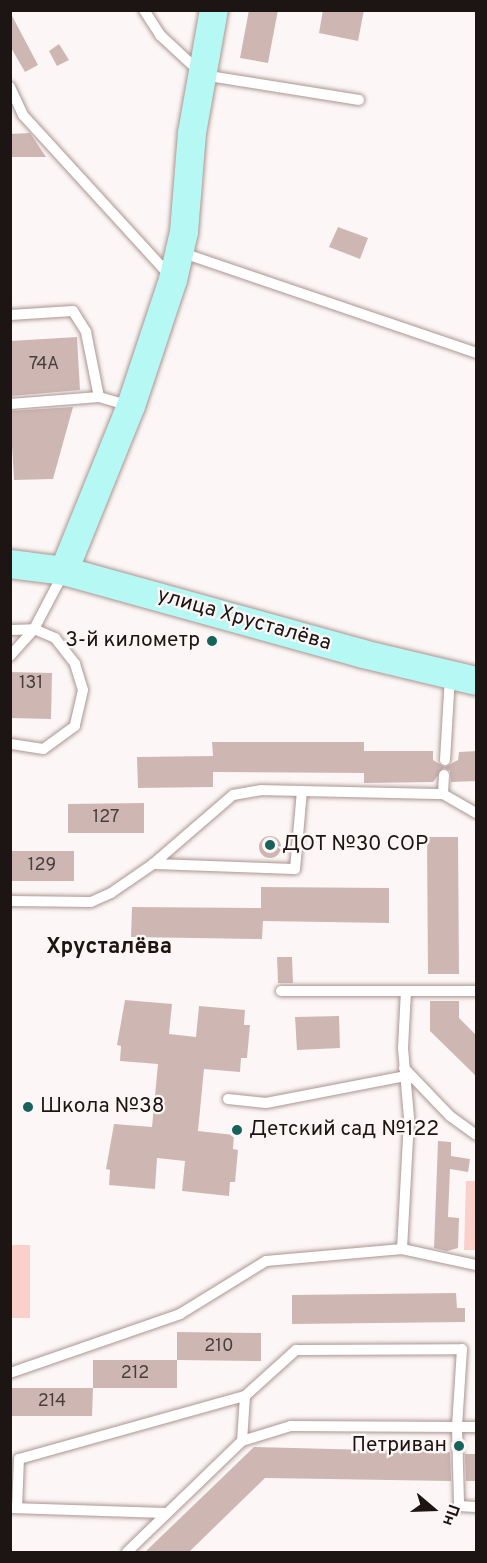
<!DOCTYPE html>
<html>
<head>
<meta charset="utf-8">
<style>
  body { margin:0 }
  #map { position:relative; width:487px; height:1563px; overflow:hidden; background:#fcf7f6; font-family:Overpass,sans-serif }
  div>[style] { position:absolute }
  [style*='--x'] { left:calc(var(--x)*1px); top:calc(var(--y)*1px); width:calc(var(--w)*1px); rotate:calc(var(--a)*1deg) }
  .green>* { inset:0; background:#fbd0ca }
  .building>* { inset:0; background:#ceb7b3 }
  .round { border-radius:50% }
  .roads { filter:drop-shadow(0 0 2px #ac9592) drop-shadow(0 0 2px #ac9592) }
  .lane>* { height:10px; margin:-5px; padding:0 5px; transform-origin:5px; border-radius:5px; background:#fff }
  .secondary>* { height:28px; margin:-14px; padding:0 14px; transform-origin:14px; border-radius:14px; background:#b6f9f4 }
  .dots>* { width:16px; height:16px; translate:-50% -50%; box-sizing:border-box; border:3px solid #fcf7f6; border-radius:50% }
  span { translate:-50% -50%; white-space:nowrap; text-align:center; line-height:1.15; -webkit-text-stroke:4.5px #fcf7f6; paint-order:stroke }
  .number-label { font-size:18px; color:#493e3b }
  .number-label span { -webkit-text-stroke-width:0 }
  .street-label { font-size:21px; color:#1d1513 }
  .poi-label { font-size:21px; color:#1d1513 }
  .right { translate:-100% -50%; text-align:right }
  .left { translate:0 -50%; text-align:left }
  .neighbourhood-label { font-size:22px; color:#1d1513; font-weight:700 }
  .frame { position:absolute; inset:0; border:12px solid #1d1513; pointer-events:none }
  .north { position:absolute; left:403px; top:1479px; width:60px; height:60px; -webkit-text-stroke:4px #fcf7f6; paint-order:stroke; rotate:109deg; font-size:16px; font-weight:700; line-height:24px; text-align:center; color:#1d1513 }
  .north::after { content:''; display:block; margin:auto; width:21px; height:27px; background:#1d1513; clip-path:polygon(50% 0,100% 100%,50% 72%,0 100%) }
</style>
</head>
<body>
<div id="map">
  <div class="green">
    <div style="clip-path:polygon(466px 1181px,476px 1181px,476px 1250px,464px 1250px)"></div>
    <div style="clip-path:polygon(11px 1245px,30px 1245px,30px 1318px,11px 1318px)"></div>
  </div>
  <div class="building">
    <div style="clip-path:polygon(249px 10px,278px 10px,268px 63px,240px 58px)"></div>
    <div style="clip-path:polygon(323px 10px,364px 10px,358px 41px,319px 33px)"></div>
    <div style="clip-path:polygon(10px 12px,38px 65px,25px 72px,10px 46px)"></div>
    <div style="clip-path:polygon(59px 44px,69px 60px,57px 66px,49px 51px)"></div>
    <div style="clip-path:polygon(30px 133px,46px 157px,10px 157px,10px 134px)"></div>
    <div style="clip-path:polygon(338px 227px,368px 238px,360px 259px,329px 247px)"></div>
    <div style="clip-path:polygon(77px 337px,80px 390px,10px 396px,10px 341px)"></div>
    <div style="clip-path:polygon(73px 407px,53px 479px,14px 480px,10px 411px)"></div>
    <div style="clip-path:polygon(10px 672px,52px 673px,51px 719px,10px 718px)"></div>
    <div style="clip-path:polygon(212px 742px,364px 742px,364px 751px,433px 751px,433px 760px,445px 767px,458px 760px,459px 752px,477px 751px,477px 781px,451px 782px,450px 771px,444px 768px,433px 782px,364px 783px,364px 773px,213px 772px,213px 787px,138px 788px,137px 757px,213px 756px)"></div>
    <div style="clip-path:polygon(144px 803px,144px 833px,68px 833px,68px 804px)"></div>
    <div class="round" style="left:259px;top:836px;width:22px;height:22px"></div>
    <div style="clip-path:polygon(427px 837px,458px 837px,459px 974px,428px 974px)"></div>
    <div style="clip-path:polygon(10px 851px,74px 851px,74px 881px,10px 881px)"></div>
    <div style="clip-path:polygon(261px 887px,389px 888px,389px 923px,263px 921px,262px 939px,131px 937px,132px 907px,261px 908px)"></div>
    <div style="clip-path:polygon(277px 957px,292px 957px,293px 983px,278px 983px)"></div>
    <div style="clip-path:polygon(125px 1000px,172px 1004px,169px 1034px,196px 1037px,199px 1006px,245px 1010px,244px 1025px,250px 1025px,247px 1058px,241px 1058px,240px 1072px,204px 1069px,198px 1131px,234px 1135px,233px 1149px,238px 1150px,235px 1182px,230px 1182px,229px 1196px,182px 1191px,185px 1161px,157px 1158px,155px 1189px,109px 1185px,110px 1170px,106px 1169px,114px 1124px,152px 1127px,158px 1064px,120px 1061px,121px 1046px,117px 1045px)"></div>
    <div style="clip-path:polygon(430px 1001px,459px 1001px,459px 1018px,477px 1036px,477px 1077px,430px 1031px)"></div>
    <div style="clip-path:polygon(339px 1016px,340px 1048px,297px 1050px,295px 1017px)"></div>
    <div style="clip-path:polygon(438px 1141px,451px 1142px,451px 1156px,470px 1159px,468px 1172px,450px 1169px,448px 1217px,459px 1218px,458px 1248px,447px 1251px,434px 1248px)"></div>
    <div style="clip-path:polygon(456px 1293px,457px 1308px,465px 1308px,465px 1322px,292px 1324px,292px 1295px)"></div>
    <div style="clip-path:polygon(177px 1332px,261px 1333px,261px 1361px,177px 1360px)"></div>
    <div style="clip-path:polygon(93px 1360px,177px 1360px,177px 1388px,93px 1388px)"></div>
    <div style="clip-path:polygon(10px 1388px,93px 1388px,92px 1416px,10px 1416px)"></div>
    <div style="clip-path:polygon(254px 1447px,450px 1452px,451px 1481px,265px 1478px,189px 1552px,145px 1552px)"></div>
    <div style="clip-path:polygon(465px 1454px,477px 1454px,477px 1481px,466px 1481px)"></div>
  </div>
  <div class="roads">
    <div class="lane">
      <div style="--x:144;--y:10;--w:30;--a:57"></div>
      <div style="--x:160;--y:35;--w:59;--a:42.9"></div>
      <div style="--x:203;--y:75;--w:158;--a:9.1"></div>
      <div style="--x:10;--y:87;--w:31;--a:65"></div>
      <div style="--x:23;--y:115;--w:218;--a:47.6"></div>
      <div style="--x:180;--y:252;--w:313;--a:18.8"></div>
      <div style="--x:10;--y:315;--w:63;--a:-3.6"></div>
      <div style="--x:73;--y:311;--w:25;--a:58"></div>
      <div style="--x:86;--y:332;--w:66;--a:78.7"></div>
      <div style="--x:10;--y:404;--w:89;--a:-4.5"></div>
      <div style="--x:99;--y:397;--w:33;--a:16"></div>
      <div style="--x:10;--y:630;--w:24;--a:-2"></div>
      <div style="--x:34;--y:629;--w:64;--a:-62.2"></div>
      <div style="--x:10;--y:656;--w:36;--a:-48"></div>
      <div style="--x:34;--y:629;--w:23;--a:23"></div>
      <div style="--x:55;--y:638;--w:33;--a:52"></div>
      <div style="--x:75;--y:664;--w:27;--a:73"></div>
      <div style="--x:83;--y:690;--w:37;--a:103"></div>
      <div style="--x:75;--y:726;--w:39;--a:144"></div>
      <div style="--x:43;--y:749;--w:33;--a:-171"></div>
      <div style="--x:445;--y:760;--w:84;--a:-86.6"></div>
      <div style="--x:444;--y:775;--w:19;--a:93"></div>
      <div style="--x:443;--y:794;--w:38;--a:30"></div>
      <div style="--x:153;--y:864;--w:142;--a:2"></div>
      <div style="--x:295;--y:869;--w:78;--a:-84.9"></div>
      <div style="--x:10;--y:901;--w:81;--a:0.7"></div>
      <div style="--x:91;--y:902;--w:22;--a:-24"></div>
      <div style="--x:111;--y:893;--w:51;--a:-34.6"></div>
      <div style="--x:153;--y:864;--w:106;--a:-40.8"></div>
      <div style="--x:233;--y:795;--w:29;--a:-10"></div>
      <div style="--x:262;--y:790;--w:181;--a:1.3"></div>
      <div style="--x:281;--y:991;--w:195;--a:0"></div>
      <div style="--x:404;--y:1068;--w:66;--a:46.2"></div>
      <div style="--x:450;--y:1116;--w:32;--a:36"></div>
      <div style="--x:228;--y:1099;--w:38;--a:6"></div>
      <div style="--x:266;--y:1103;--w:143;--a:-10.9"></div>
      <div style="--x:402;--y:1249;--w:131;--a:-86.9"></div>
      <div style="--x:409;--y:1118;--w:70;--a:-94.9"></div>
      <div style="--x:403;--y:1048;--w:57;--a:-87"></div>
      <div style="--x:10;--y:1373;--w:180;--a:-19.1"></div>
      <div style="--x:180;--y:1314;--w:101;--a:-31.6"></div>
      <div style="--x:266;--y:1261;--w:137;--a:-5"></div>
      <div style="--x:402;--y:1249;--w:76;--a:12.2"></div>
      <div style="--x:245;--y:1396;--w:69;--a:-42"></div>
      <div style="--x:296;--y:1350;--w:166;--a:-0.3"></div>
      <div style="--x:462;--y:1349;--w:78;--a:93.7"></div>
      <div style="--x:457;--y:1427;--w:19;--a:0"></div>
      <div style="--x:11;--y:1508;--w:154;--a:1.9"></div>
      <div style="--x:17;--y:1508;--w:49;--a:-87.7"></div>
      <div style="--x:19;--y:1459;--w:235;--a:-15.6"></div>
      <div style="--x:245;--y:1396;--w:45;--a:93.8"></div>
      <div style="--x:127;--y:1552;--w:160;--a:-44"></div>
      <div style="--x:242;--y:1441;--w:51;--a:-17"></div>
      <div style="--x:291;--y:1426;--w:166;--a:0.3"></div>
      <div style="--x:457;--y:1427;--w:79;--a:88.5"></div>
      <div style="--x:459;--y:1506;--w:17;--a:3"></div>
    </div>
    <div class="secondary">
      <div style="--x:10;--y:564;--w:54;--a:7.4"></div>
      <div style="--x:64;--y:571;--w:310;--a:15.5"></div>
      <div style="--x:363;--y:654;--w:116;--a:13.4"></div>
      <div style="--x:64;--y:571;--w:178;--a:-67.9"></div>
      <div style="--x:131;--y:406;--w:133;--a:-71.6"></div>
      <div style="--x:173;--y:280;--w:49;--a:-77.1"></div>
      <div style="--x:184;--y:232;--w:99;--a:-85.4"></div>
      <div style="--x:192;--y:133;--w:125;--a:-79.9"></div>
    </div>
  </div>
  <div class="dots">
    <div style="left:212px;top:641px;background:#17635c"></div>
    <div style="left:270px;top:845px;background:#17635c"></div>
    <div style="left:28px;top:1107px;background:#17635c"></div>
    <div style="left:237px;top:1130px;background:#17635c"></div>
    <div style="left:459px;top:1446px;background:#17635c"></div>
  </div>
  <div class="number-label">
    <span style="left:44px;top:365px">74А</span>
    <span style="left:31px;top:684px">131</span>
    <span style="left:106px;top:818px">127</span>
    <span style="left:42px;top:866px">129</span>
    <span style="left:219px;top:1347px">210</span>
    <span style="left:135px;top:1374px">212</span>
    <span style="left:52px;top:1402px">214</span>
  </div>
  <div class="street-label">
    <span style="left:244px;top:620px;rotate:16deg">улица Хрусталёва</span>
  </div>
  <div class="poi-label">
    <span class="right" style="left:200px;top:641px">3-й километр</span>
    <span class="left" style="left:282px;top:845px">ДОТ №30 СОР</span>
    <span class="left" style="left:40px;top:1107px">Школа №38</span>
    <span class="left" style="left:249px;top:1130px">Детский сад №122</span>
    <span class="right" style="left:447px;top:1446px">Петриван</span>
  </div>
  <div class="neighbourhood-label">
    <span style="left:109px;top:948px">Хрусталёва</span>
  </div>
  <div class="frame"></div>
  <div class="north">Пн</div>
</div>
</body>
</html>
